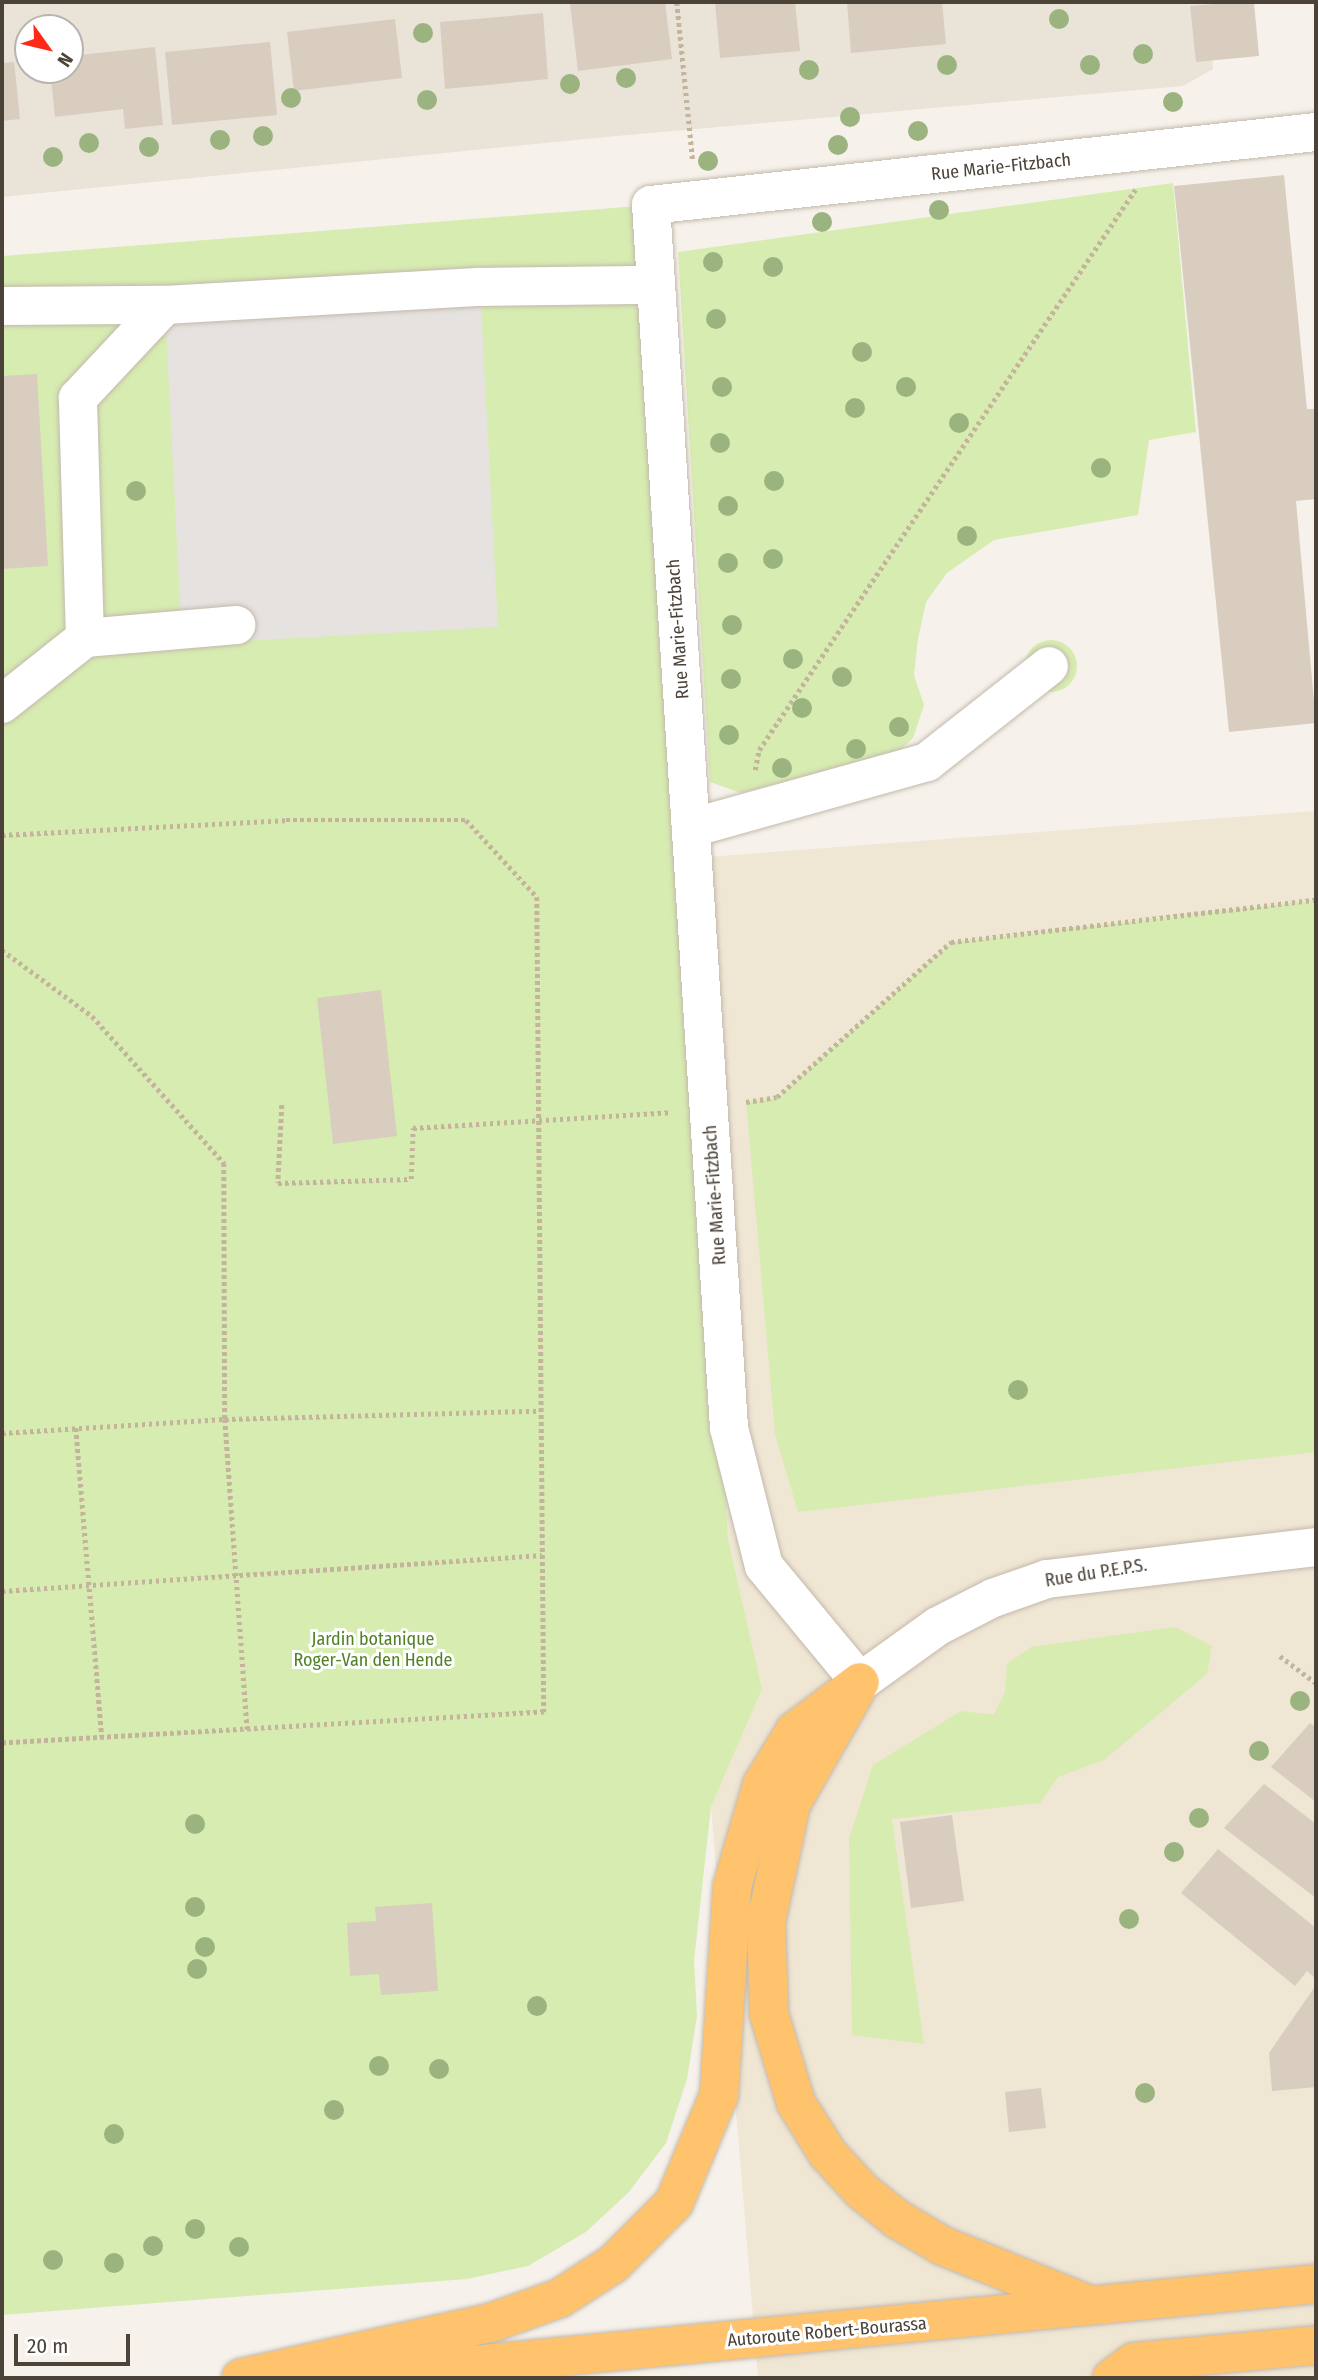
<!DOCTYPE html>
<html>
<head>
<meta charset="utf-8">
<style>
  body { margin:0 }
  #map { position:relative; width:1318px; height:2380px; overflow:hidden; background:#f6f2eb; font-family:"Fira Sans Condensed",sans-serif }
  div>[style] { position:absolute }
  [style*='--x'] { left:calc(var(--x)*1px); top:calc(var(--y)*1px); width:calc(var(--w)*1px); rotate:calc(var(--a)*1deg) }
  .residential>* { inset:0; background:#eae3d8 }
  .education>* { inset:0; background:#f0e6d4 }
  .green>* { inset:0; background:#d7ecb1 }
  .round { border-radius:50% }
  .parking>* { inset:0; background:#e5e2df }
  .building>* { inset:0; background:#d9cdbf }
  .path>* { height:4.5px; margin-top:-2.25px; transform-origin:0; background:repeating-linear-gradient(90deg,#c5b49c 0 3.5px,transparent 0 7px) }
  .roads { filter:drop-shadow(0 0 2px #c3b9ac) drop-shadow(0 0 2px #c3b9ac) }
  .minor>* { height:38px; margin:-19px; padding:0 19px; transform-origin:19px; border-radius:19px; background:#fff }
  .highway>* { height:38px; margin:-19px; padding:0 19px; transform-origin:19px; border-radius:19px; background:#ffc26d }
  .trees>* { width:20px; height:20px; margin:-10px; border-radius:50%; background:#9bb47f }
  span { translate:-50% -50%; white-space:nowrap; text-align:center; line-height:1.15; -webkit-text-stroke:6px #fff; paint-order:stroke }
  .street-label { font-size:18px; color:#4b4238 }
  .park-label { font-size:18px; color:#508226 }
  .frame { position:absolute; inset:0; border:4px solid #4b4238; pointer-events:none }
  .north { position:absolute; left:14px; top:14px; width:70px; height:70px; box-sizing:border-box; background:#fff; border:2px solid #b7b3af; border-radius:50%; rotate:124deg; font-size:19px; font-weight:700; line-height:28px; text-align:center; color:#4b4238 }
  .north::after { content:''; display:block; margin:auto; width:24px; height:32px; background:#ff2919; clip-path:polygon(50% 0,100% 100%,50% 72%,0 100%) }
  .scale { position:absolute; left:14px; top:2334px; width:116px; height:32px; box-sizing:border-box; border:4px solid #4b4238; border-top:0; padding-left:9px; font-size:21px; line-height:24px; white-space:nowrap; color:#4b4238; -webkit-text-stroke:5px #fff; paint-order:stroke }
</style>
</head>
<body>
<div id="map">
  <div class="residential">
    <div style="clip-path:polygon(evenodd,2px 2px,1209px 2px,1213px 69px,1183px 86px,606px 137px,2px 197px,2px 2px,28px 28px,70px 28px,70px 70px,28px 70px,28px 28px)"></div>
  </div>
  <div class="education">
    <div style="clip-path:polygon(1316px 811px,1316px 2378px,758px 2378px,711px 1807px,762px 1689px,728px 1538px,693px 858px)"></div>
  </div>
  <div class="green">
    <div style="clip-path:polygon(1173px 183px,1196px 432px,1149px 440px,1138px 515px,994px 540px,947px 573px,926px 602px,918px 639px,914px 675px,924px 705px,913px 738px,897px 753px,741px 793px,710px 782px,678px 252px)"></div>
    <div style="clip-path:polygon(651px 205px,693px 858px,728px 1538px,762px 1689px,711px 1807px,694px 1961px,697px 2016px,687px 2079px,666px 2143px,629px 2192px,586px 2232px,528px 2266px,467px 2279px,2px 2315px,2px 256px)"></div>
    <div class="round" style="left:1025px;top:640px;width:52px;height:52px"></div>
    <div style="clip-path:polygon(1316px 900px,1316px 1452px,798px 1512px,775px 1434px,746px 1101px,777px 1097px,951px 942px)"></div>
    <div style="clip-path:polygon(1175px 1627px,1212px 1646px,1207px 1674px,1104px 1760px,1058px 1777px,1040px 1803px,892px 1819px,924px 2044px,852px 2035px,849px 1839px,873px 1765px,961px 1711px,994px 1715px,1005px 1692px,1007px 1664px,1031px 1647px)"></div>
  </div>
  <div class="parking">
    <div style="clip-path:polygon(480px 287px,498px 627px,182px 644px,165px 305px)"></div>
  </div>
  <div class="building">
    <div style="clip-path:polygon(592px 2px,665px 2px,672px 59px,578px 71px,570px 4px)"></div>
    <div style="clip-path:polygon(715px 2px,795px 2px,800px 51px,720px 58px)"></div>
    <div style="clip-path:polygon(847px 2px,942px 2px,946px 44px,851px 53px)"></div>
    <div style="clip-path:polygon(1236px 2px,1254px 2px,1259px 56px,1196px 62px,1190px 6px)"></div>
    <div style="clip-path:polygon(543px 13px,548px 79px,445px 89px,440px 22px)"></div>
    <div style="clip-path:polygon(395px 19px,402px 78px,294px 91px,287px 32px)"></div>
    <div style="clip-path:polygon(270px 42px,277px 115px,172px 125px,165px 52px)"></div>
    <div style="clip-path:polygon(155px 47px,163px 125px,125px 129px,123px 109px,55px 117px,50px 70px,70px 70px,70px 56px)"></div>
    <div style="clip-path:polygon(14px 62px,20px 119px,2px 121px,2px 63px)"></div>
    <div style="clip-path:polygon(1284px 175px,1307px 409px,1316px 409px,1316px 499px,1296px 501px,1316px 723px,1229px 732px,1174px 186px)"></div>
    <div style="clip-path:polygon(37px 374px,48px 566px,2px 569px,2px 376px)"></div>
    <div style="clip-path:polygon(381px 990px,397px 1136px,333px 1144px,317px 998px)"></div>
    <div style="clip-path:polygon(1310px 1723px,1316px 1727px,1316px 1802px,1271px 1767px)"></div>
    <div style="clip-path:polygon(1264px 1784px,1316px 1824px,1316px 1898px,1224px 1828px)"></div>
    <div style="clip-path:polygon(952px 1815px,964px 1901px,911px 1908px,900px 1822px)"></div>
    <div style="clip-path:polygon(1218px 1849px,1316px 1928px,1316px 1979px,1307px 1971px,1295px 1986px,1181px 1893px)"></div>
    <div style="clip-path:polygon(432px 1903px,438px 1991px,381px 1995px,379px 1974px,350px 1976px,347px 1923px,376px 1921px,375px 1907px)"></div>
    <div style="clip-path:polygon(1316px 1985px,1316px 2087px,1272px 2091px,1269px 2053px)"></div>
    <div style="clip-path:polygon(1041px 2088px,1046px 2128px,1009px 2132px,1005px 2092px)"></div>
  </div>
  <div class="path">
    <div style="--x:677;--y:2;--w:160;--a:84.3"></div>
    <div style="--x:755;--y:770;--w:20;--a:-79"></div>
    <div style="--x:759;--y:750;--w:675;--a:-56.12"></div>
    <div style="--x:2;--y:835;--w:284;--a:-3"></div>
    <div style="--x:286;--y:820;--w:180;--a:0"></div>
    <div style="--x:466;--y:820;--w:105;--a:47.3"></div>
    <div style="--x:537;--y:897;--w:815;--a:89.51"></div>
    <div style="--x:544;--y:1712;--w:543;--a:176.73"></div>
    <div style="--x:2;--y:950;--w:112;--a:36.3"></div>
    <div style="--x:92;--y:1016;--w:198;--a:48.1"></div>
    <div style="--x:224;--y:1163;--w:256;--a:89.8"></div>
    <div style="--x:225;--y:1419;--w:311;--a:85.9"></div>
    <div style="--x:746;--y:1102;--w:31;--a:-9"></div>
    <div style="--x:777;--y:1097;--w:233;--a:-41.7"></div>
    <div style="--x:951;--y:942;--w:367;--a:-6.6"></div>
    <div style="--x:282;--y:1105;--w:78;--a:92.9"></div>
    <div style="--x:278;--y:1183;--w:133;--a:-1.7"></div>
    <div style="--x:411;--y:1179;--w:51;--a:-87.8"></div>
    <div style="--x:413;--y:1128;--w:258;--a:-3.5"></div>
    <div style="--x:76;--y:1428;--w:310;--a:85.2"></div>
    <div style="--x:2;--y:1433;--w:223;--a:-3.6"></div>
    <div style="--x:225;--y:1419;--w:315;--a:-1.5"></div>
    <div style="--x:2;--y:1591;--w:541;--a:-3.81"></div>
    <div style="--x:1280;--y:1656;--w:45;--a:36.9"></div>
  </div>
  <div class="roads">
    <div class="minor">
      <div style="--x:1316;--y:132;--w:669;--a:173.74"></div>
      <div style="--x:651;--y:205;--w:1225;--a:86.35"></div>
      <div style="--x:729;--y:1428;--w:142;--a:75.8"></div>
      <div style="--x:764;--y:1566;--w:151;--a:50.4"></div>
      <div style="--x:860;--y:1682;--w:96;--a:-35.7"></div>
      <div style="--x:938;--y:1626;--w:62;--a:-27"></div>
      <div style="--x:993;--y:1598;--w:57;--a:-19.4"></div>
      <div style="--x:1047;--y:1579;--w:271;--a:-6.8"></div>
      <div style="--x:2;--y:306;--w:163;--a:-0.4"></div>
      <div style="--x:165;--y:305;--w:316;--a:-3.3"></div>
      <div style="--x:480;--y:287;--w:176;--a:-0.7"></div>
      <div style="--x:85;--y:638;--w:152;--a:-4.9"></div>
      <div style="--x:2;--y:704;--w:106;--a:-38.5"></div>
      <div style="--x:85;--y:638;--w:240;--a:-91.7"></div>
      <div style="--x:78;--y:398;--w:127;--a:-46.9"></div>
      <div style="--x:691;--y:828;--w:245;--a:-15.6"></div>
      <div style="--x:927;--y:762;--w:155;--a:-38.2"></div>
    </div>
    <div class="highway">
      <div style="--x:856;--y:1690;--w:131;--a:119.7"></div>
      <div style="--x:791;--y:1804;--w:121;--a:102"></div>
      <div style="--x:766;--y:1922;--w:92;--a:88.1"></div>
      <div style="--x:769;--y:2014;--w:93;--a:73.1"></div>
      <div style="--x:796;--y:2103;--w:60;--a:57.9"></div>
      <div style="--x:828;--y:2154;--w:50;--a:47.4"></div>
      <div style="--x:862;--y:2191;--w:45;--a:38.7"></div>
      <div style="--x:897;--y:2219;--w:53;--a:30.4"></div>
      <div style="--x:943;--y:2246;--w:158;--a:21.9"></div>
      <div style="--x:241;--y:2378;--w:255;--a:-12.5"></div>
      <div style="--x:490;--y:2323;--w:74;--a:-19.7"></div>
      <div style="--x:560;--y:2298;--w:63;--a:-32.7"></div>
      <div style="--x:613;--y:2264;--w:86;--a:-45"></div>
      <div style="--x:674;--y:2203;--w:117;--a:-67.4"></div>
      <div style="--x:719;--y:2095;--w:208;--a:-86.4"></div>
      <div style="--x:732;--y:1887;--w:106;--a:-73.6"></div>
      <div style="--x:762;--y:1785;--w:63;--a:-58.6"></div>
      <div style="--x:795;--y:1731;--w:81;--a:-37"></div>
      <div style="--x:338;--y:2378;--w:983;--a:-5.49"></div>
      <div style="--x:1112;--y:2378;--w:27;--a:-36"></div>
      <div style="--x:1134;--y:2362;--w:183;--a:-5.3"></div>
    </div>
  </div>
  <div class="trees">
    <div style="left:1059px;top:19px"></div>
    <div style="left:423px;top:33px"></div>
    <div style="left:1143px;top:54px"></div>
    <div style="left:947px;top:65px"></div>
    <div style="left:1090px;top:65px"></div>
    <div style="left:809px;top:70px"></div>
    <div style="left:626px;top:78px"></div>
    <div style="left:570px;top:84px"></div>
    <div style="left:291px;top:98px"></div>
    <div style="left:427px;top:100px"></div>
    <div style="left:1173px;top:102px"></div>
    <div style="left:850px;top:117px"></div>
    <div style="left:918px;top:131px"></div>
    <div style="left:263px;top:136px"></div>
    <div style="left:220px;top:140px"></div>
    <div style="left:89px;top:143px"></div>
    <div style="left:838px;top:145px"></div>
    <div style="left:149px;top:147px"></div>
    <div style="left:53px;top:157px"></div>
    <div style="left:708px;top:161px"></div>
    <div style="left:939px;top:210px"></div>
    <div style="left:822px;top:222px"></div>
    <div style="left:713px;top:262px"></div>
    <div style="left:773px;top:267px"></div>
    <div style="left:716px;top:319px"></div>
    <div style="left:862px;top:352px"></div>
    <div style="left:722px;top:387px"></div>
    <div style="left:906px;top:387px"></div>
    <div style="left:855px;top:408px"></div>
    <div style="left:959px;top:423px"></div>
    <div style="left:720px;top:443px"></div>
    <div style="left:1101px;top:468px"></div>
    <div style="left:774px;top:481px"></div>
    <div style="left:136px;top:491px"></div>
    <div style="left:728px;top:506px"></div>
    <div style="left:967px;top:536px"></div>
    <div style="left:773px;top:559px"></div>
    <div style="left:728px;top:563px"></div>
    <div style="left:732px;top:625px"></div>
    <div style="left:793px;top:659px"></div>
    <div style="left:842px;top:677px"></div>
    <div style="left:731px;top:679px"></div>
    <div style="left:802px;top:708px"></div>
    <div style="left:899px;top:727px"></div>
    <div style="left:729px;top:735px"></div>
    <div style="left:856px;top:749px"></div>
    <div style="left:782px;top:768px"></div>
    <div style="left:1018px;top:1390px"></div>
    <div style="left:1300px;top:1701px"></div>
    <div style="left:1259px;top:1751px"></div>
    <div style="left:1199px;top:1818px"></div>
    <div style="left:195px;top:1824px"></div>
    <div style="left:1174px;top:1852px"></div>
    <div style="left:195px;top:1907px"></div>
    <div style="left:1129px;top:1919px"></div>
    <div style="left:205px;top:1947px"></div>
    <div style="left:197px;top:1969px"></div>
    <div style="left:537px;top:2006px"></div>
    <div style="left:379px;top:2066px"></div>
    <div style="left:439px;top:2069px"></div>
    <div style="left:1145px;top:2093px"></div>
    <div style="left:334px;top:2110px"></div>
    <div style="left:114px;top:2134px"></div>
    <div style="left:195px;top:2229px"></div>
    <div style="left:153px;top:2246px"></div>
    <div style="left:239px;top:2247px"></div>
    <div style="left:53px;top:2260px"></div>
    <div style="left:114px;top:2263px"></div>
  </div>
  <div class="street-label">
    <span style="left:1001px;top:167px;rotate:-6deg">Rue Marie-Fitzbach</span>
    <span style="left:678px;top:629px;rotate:-94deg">Rue Marie-Fitzbach</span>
    <span style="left:715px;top:1195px;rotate:-94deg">Rue Marie-Fitzbach</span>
    <span style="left:1096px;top:1573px;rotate:-9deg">Rue du P.E.P.S.</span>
    <span style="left:827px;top:2332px;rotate:-5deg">Autoroute Robert-Bourassa</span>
  </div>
  <div class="park-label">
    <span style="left:373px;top:1650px">Jardin botanique<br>Roger-Van den Hende</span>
  </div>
  <div class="frame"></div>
  <div class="north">N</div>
  <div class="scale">20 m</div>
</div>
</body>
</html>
